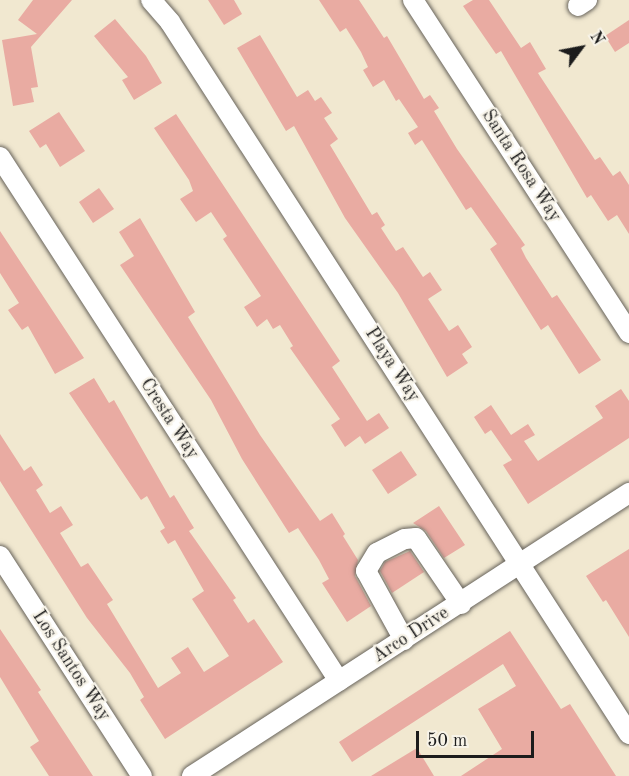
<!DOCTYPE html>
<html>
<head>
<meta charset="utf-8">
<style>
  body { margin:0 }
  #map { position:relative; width:629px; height:776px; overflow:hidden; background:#f1e8d0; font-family:"Old Standard TT",serif }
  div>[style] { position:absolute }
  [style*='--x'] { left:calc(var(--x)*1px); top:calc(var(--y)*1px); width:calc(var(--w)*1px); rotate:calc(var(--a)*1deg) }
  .building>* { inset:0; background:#e9aba2 }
  .roads { filter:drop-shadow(0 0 2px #67635b) drop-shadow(0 0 2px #67635b) }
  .minor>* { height:20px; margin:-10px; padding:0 10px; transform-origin:10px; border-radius:10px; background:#fff }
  span { translate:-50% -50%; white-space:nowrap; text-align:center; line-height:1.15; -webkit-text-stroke:4.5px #f7f3e8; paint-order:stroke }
  .street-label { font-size:18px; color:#1c1c1c }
  .north { position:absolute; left:551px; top:18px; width:60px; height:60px; -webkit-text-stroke:4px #f7f3e8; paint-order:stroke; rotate:58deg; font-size:16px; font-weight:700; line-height:24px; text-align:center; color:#1c1c1c }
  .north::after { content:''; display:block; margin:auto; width:21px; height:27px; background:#1c1c1c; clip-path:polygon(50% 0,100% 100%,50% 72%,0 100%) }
  .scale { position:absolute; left:416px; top:731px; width:118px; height:27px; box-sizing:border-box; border:3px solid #1c1c1c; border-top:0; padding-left:8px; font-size:18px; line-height:21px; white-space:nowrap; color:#1c1c1c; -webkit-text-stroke:4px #f7f3e8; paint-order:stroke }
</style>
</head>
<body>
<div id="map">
  <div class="building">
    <div style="clip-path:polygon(33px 0,72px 0,31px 47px,38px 87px,31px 88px,34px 102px,13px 106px,2px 40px,37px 34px,18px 20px)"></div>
    <div style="clip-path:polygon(208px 0,234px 0,242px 14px,224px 25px)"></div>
    <div style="clip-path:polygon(319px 0,359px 0,384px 38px,387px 36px,424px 99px,430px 95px,439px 108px,434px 111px,457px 149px,525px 245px,521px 248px,526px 258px,552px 298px,557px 295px,601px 360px,579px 374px,548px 325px,541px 330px,490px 249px,497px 244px,471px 207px,466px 210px,422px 140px,415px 145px,408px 133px,418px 127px,399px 99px,396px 101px,384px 80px,373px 87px,363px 70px,368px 67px,361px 52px,346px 28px,340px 32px)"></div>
    <div style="clip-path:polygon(473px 0,489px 0,521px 48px,530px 42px,546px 69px,538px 73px,595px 160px,600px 157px,613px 176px,620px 171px,629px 185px,629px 234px,617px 215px,608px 221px,591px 195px,587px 198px,501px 51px,496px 54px,463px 6px)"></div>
    <div style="clip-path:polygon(115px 19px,146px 56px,162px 83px,134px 100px,122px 80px,128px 77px,94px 36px)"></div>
    <div style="clip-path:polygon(629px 20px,629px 43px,615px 52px,605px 36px)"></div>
    <div style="clip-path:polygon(260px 35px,297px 97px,308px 90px,315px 101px,321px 97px,332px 113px,324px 118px,338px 139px,330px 145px,372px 215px,377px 212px,385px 225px,381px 228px,396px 251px,403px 247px,423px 277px,430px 272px,442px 290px,428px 299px,449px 331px,458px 325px,472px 347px,462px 354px,468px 363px,447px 377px,398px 293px,345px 218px,294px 126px,286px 131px,237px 48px)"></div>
    <div style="clip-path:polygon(59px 112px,85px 151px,60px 167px,46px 144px,40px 148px,29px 131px)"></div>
    <div style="clip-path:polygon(176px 114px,340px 361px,332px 367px,367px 421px,379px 413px,389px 428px,365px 444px,360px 436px,345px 447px,331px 425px,340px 419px,290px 348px,293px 346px,280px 325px,273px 329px,267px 319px,257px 327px,244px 307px,261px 296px,223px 239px,227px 236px,211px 212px,196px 222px,180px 199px,193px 191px,189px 180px,154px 128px)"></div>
    <div style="clip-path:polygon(99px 188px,114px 209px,93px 223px,79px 202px)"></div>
    <div style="clip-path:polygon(140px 218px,195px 312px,188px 317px,260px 435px,320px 521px,332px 513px,345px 534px,343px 536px,358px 560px,355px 576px,371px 606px,347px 622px,322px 583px,329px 579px,319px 560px,298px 528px,289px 533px,242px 459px,211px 400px,120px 265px,134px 256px,119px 232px)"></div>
    <div style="clip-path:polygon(0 231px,84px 358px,55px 374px,28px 326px,22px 330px,8px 310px,19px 303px,0 273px)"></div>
    <div style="clip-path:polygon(94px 378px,109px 403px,114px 400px,170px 498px,174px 495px,194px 528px,189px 531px,236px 598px,233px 600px,248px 623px,254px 619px,283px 662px,165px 739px,140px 700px,144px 697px,130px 673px,87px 618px,0 481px,0 434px,24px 471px,31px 466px,43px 485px,36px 490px,50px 513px,61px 506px,73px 525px,60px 533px,81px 567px,88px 563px,113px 600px,107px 604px,158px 688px,181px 673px,171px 658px,188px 647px,204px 672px,229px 656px,192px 599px,204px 591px,175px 540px,168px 544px,160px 531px,165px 528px,147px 496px,141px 500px,69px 393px)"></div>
    <div style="clip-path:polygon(621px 389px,629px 401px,629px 438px,528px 504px,503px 465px,512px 460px,491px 430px,485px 434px,474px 417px,491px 405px,511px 435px,528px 424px,535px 435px,524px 441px,538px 461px,603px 418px,595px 406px)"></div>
    <div style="clip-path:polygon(401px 451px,417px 475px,388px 494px,372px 470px)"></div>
    <div style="clip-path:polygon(439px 506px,465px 545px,444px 558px,426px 531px,413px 523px)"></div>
    <div style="clip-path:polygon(629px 549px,629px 637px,606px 600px,603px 602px,586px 576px)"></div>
    <div style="clip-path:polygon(410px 551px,424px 572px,392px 593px,380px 571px,385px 562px)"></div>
    <div style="clip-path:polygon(0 629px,41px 690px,38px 692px,93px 776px,49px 776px,30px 747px,39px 741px,0 677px)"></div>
    <div style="clip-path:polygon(510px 631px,561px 709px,570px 704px,616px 776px,461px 776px,502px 749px,478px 709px,516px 686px,503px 664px,352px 762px,339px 742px)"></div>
    <div style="clip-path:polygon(417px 748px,434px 776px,371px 776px)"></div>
  </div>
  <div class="roads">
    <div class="minor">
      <div style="--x:151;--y:0;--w:29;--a:49"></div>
      <div style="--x:170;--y:22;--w:847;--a:57.19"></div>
      <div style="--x:413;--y:0;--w:397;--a:57"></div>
      <div style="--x:578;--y:6;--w:11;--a:-34"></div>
      <div style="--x:0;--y:157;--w:624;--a:57.1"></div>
      <div style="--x:0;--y:556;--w:262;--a:57.2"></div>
      <div style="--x:404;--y:640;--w:79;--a:-118.8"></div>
      <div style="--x:366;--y:571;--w:21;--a:-59"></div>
      <div style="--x:377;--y:553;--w:31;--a:-27"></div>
      <div style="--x:405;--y:539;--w:11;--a:-5"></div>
      <div style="--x:416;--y:538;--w:80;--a:55.7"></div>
      <div style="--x:192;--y:776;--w:521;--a:-32.93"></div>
    </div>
  </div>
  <div class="street-label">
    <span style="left:521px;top:166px;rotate:57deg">Santa Rosa Way</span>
    <span style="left:392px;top:365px;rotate:57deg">Playa Way</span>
    <span style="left:169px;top:419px;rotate:57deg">Cresta Way</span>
    <span style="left:411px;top:635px;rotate:-33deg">Arco Drive</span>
    <span style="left:71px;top:666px;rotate:57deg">Los Santos Way</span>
  </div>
  <div class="north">N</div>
  <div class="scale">50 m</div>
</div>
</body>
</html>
